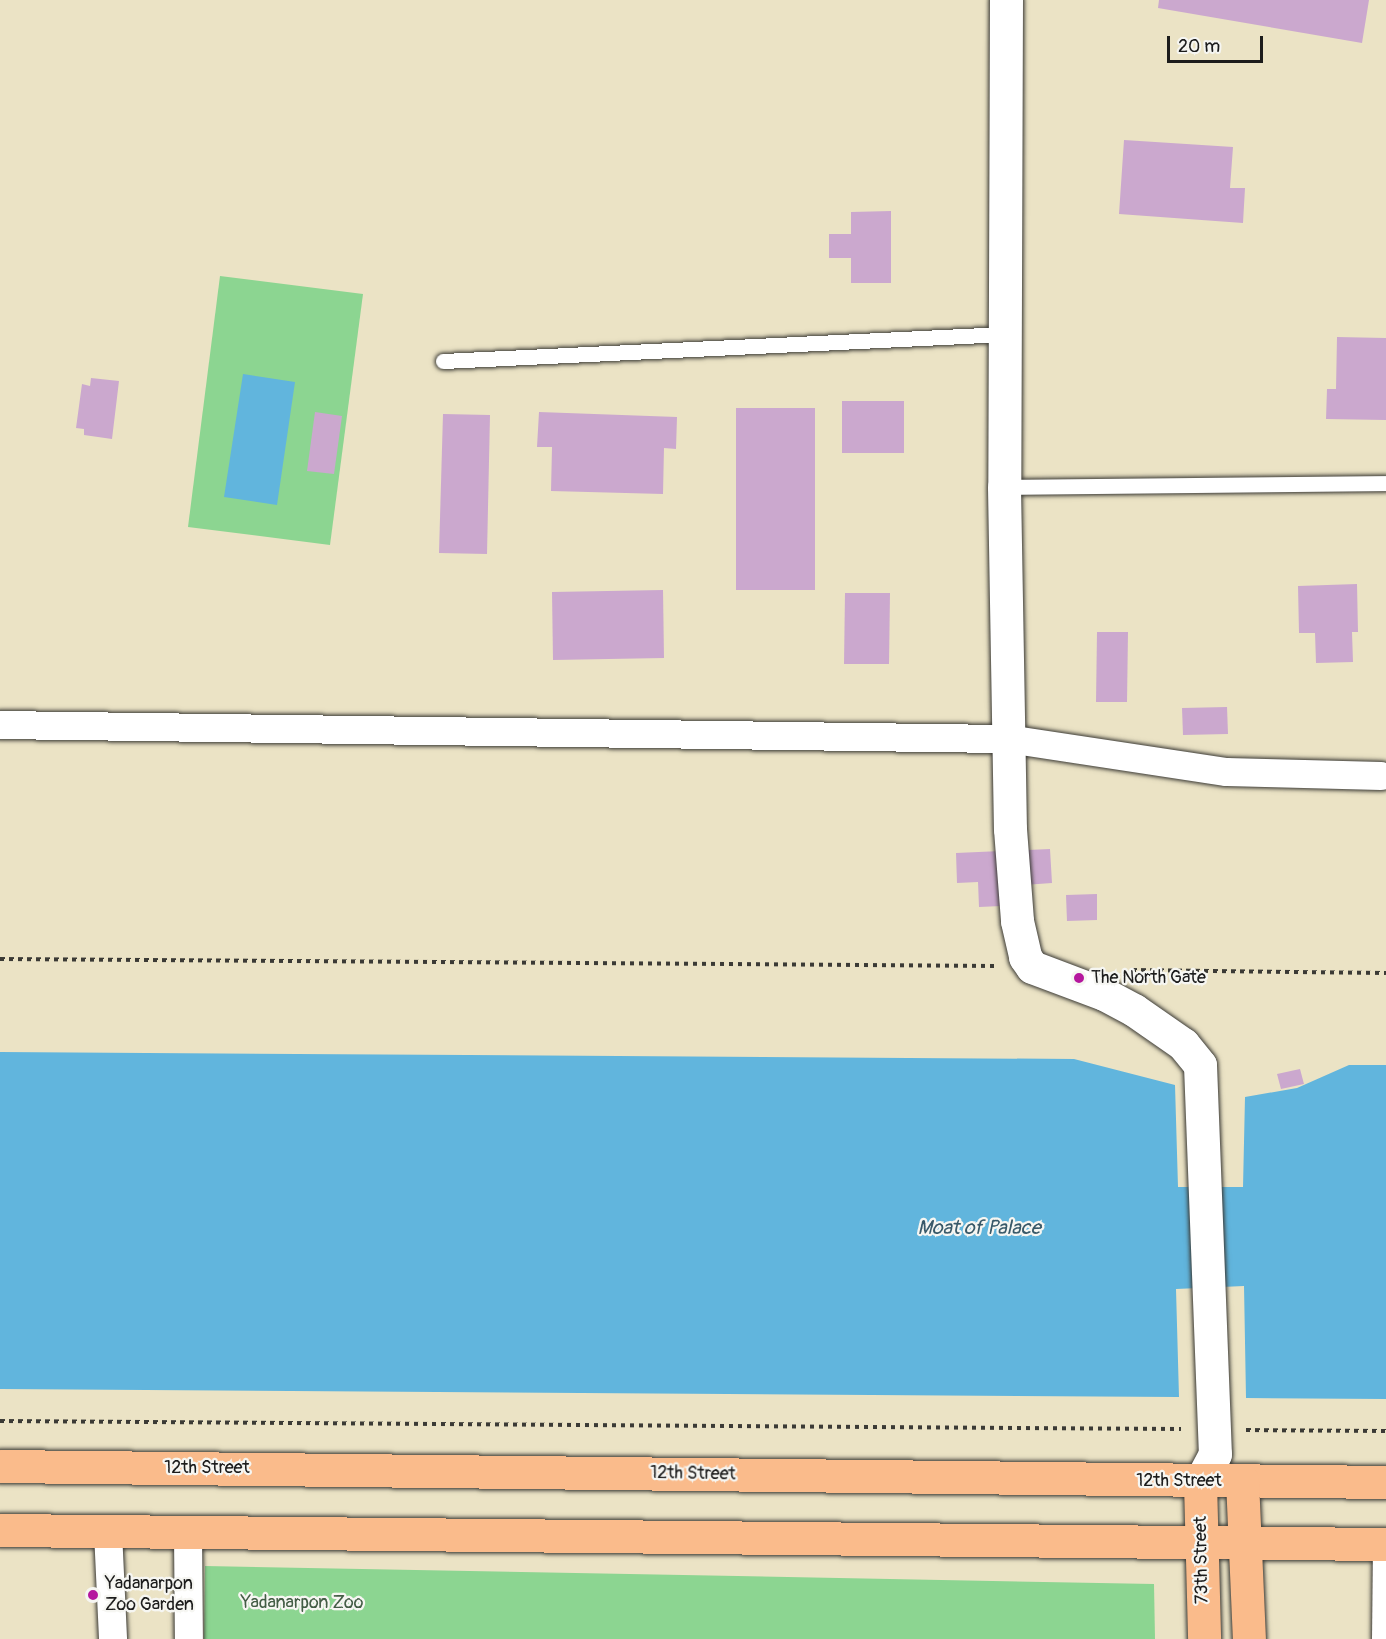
<!DOCTYPE html>
<html>
<head>
<meta charset="utf-8">
<style>
  body { margin:0 }
  #map { position:relative; width:1386px; height:1639px; overflow:hidden; background:#ebe3c5; font-family:Pangolin,sans-serif }
  div>[style] { position:absolute }
  [style*='--x'] { left:calc(var(--x)*1px); top:calc(var(--y)*1px); width:calc(var(--w)*1px); rotate:calc(var(--a)*1deg) }
  .green>* { inset:0; background:#8cd591 }
  .water>* { inset:0; background:#61b5dd }
  .building>* { inset:0; background:#cba8ce }
  .path>* { height:4px; margin-top:-2px; transform-origin:0; background:repeating-linear-gradient(90deg,#3b3a35 0 4.5px,transparent 0 9px) }
  .roads { filter:drop-shadow(0 0 2px #3b3a35) drop-shadow(0 0 2px #3b3a35) }
  .service>* { height:15px; margin:-7.5px; padding:0 7.5px; transform-origin:7.5px; border-radius:7.5px; background:#fff }
  .minor>* { height:28px; margin:-14px; padding:0 14px; transform-origin:14px; border-radius:14px; background:#fff }
  .tertiary>* { height:33px; margin:-16.5px; padding:0 16.5px; transform-origin:16.5px; border-radius:16.5px; background:#fff }
  .primary>* { height:33px; margin:-16.5px; padding:0 16.5px; transform-origin:16.5px; border-radius:16.5px; background:#fabb8b }
  .dots>* { width:16px; height:16px; translate:-50% -50%; box-sizing:border-box; border:3px solid #f6f6f2; border-radius:50% }
  span { translate:-50% -50%; white-space:nowrap; text-align:center; line-height:1.15; -webkit-text-stroke:4.5px #f6f6f2; paint-order:stroke }
  .poi-label { font-size:18px; color:#1c1c1c }
  .left { translate:0 -50%; text-align:left }
  .street-label { font-size:18px; color:#1c1c1c }
  .park-label { font-size:18px; color:#435d45 }
  .water-label { font-size:20px; color:#385969; font-style:italic }
  .scale { position:absolute; left:1167px; top:36px; width:96px; height:27px; box-sizing:border-box; border:3px solid #1c1c1c; border-top:0; padding-left:8px; font-size:18px; line-height:21px; white-space:nowrap; color:#1c1c1c; -webkit-text-stroke:4px #f6f6f2; paint-order:stroke }
</style>
</head>
<body>
<div id="map">
  <div class="green">
    <div style="clip-path:polygon(220px 276px,363px 294px,330px 545px,188px 527px)"></div>
    <div style="clip-path:polygon(205px 1566px,1154px 1584px,1155px 1639px,204px 1639px)"></div>
  </div>
  <div class="water">
    <div style="clip-path:polygon(243px 374px,295px 382px,277px 505px,224px 497px)"></div>
    <div style="clip-path:polygon(0 1052px,1074px 1059px,1175px 1085px,1178px 1187px,1243px 1187px,1245px 1097px,1297px 1088px,1349px 1065px,1386px 1065px,1386px 1399px,1246px 1398px,1244px 1286px,1176px 1289px,1179px 1397px,0 1389px)"></div>
  </div>
  <div class="building">
    <div style="clip-path:polygon(1159px 0,1369px 0,1362px 43px,1158px 8px)"></div>
    <div style="clip-path:polygon(1124px 140px,1233px 147px,1230px 188px,1245px 188px,1243px 223px,1119px 214px)"></div>
    <div style="clip-path:polygon(891px 211px,891px 283px,851px 283px,851px 258px,829px 258px,829px 234px,851px 234px,851px 212px)"></div>
    <div style="clip-path:polygon(1337px 337px,1386px 338px,1386px 420px,1326px 419px,1327px 389px,1336px 389px)"></div>
    <div style="clip-path:polygon(91px 378px,119px 381px,112px 439px,84px 435px,84px 429px,76px 428px,82px 384px,90px 386px)"></div>
    <div style="clip-path:polygon(842px 401px,904px 401px,904px 453px,842px 453px)"></div>
    <div style="clip-path:polygon(736px 408px,815px 408px,815px 590px,736px 590px)"></div>
    <div style="clip-path:polygon(315px 412px,342px 416px,334px 474px,307px 471px)"></div>
    <div style="clip-path:polygon(539px 412px,677px 417px,676px 449px,664px 448px,663px 494px,551px 491px,552px 447px,537px 447px)"></div>
    <div style="clip-path:polygon(443px 414px,490px 415px,487px 554px,439px 553px)"></div>
    <div style="clip-path:polygon(1357px 584px,1358px 632px,1352px 632px,1353px 662px,1316px 663px,1315px 633px,1299px 633px,1298px 586px)"></div>
    <div style="clip-path:polygon(663px 590px,664px 658px,553px 660px,552px 592px)"></div>
    <div style="clip-path:polygon(845px 593px,890px 593px,889px 664px,844px 664px)"></div>
    <div style="clip-path:polygon(1097px 632px,1128px 632px,1127px 702px,1096px 702px)"></div>
    <div style="clip-path:polygon(1227px 707px,1228px 734px,1183px 735px,1182px 708px)"></div>
    <div style="clip-path:polygon(1050px 849px,1052px 883px,1024px 885px,1025px 905px,979px 907px,978px 882px,957px 883px,956px 853px)"></div>
    <div style="clip-path:polygon(1097px 894px,1097px 920px,1067px 921px,1066px 895px)"></div>
    <div style="clip-path:polygon(1300px 1069px,1304px 1084px,1281px 1089px,1277px 1074px)"></div>
  </div>
  <div class="path">
    <div style="--x:0;--y:959;--w:995;--a:0.4"></div>
    <div style="--x:1132;--y:970;--w:254;--a:0.7"></div>
    <div style="--x:0;--y:1421;--w:1181;--a:0.39"></div>
    <div style="--x:1246;--y:1430;--w:140;--a:0.4"></div>
  </div>
  <div class="roads">
    <div class="service">
      <div style="--x:443;--y:361;--w:564;--a:-2.75"></div>
      <div style="--x:1004;--y:487;--w:382;--a:-0.6"></div>
      <div style="--x:1379;--y:1639;--w:95;--a:-89.4"></div>
    </div>
    <div class="minor">
      <div style="--x:0;--y:725;--w:1008;--a:0.8"></div>
      <div style="--x:1008;--y:739;--w:221;--a:8.6"></div>
      <div style="--x:1227;--y:772;--w:154;--a:1.5"></div>
      <div style="--x:108;--y:1532;--w:107;--a:87.3"></div>
      <div style="--x:188;--y:1534;--w:105;--a:89.5"></div>
    </div>
    <div class="tertiary">
      <div style="--x:1006;--y:0;--w:487;--a:90.2"></div>
      <div style="--x:1004;--y:487;--w:342;--a:89"></div>
      <div style="--x:1010;--y:829;--w:92;--a:85.6"></div>
      <div style="--x:1017;--y:921;--w:37;--a:77"></div>
      <div style="--x:1025;--y:957;--w:12;--a:55"></div>
      <div style="--x:1032;--y:967;--w:77;--a:20.6"></div>
      <div style="--x:1104;--y:994;--w:34;--a:28"></div>
      <div style="--x:1134;--y:1010;--w:60;--a:34.8"></div>
      <div style="--x:1183;--y:1044;--w:27;--a:51"></div>
      <div style="--x:1200;--y:1065;--w:389;--a:87.8"></div>
      <div style="--x:1215;--y:1454;--w:32;--a:118"></div>
    </div>
    <div class="primary">
      <div style="--x:0;--y:1466;--w:1386;--a:0.66"></div>
      <div style="--x:1242;--y:1480;--w:159;--a:87.5"></div>
      <div style="--x:1200;--y:1482;--w:157;--a:88.5"></div>
      <div style="--x:0;--y:1530;--w:1386;--a:0.58"></div>
    </div>
  </div>
  <div class="dots">
    <div style="left:1079px;top:978px;background:#b5179e"></div>
    <div style="left:93px;top:1595px;background:#b5179e"></div>
  </div>
  <div class="poi-label">
    <span class="left" style="left:1091px;top:978px">The North Gate</span>
    <span class="left" style="left:105px;top:1595px">Yadanarpon<br>Zoo Garden</span>
  </div>
  <div class="street-label">
    <span style="left:207px;top:1468px">12th Street</span>
    <span style="left:693px;top:1474px;rotate:1deg">12th Street</span>
    <span style="left:1179px;top:1481px">12th Street</span>
    <span style="left:1202px;top:1560px;rotate:-91deg">73th Street</span>
  </div>
  <div class="park-label">
    <span style="left:302px;top:1603px">Yadanarpon Zoo</span>
  </div>
  <div class="water-label">
    <span style="left:979px;top:1227px">Moat of Palace</span>
  </div>
  <div class="scale">20 m</div>
</div>
</body>
</html>
